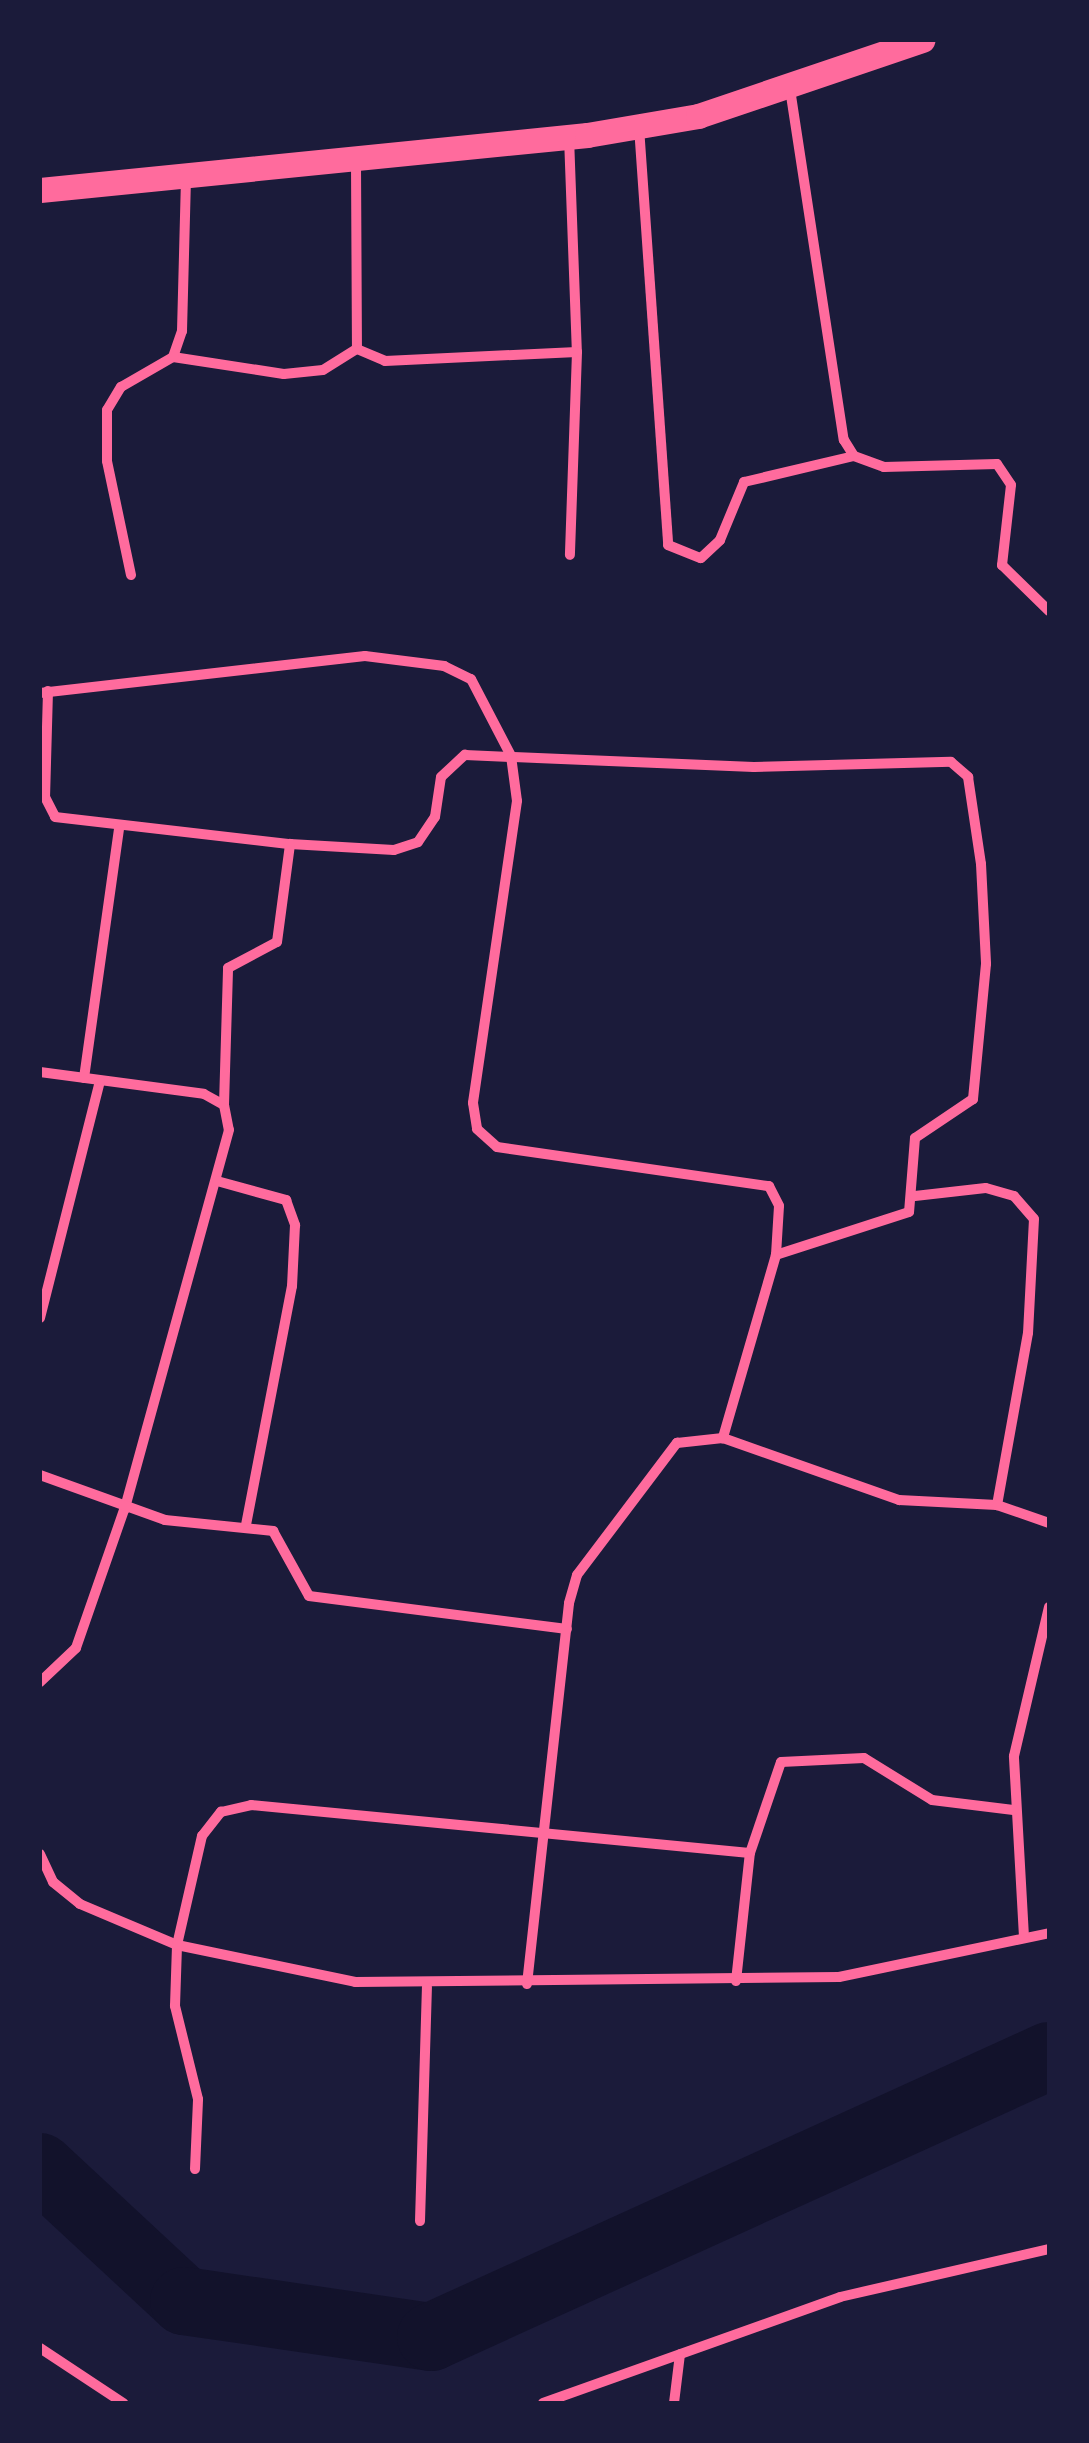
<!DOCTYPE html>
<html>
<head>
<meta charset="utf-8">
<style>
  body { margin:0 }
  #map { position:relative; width:1089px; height:2443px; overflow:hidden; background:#1b1b3a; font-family:"Source Sans 3",sans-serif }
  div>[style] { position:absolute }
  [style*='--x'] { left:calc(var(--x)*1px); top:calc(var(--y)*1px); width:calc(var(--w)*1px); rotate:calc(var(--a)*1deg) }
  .river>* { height:68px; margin:-34px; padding:0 34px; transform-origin:34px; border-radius:34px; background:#12122b }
  .minor>* { height:10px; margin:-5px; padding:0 5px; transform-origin:5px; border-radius:5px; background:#ff6b9d }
  .primary>* { height:25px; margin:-12.5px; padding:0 12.5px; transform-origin:12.5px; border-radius:12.5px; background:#ff6b9d }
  span { translate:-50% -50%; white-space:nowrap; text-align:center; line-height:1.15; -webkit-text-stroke:8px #1b1b3a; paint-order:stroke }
  .frame { position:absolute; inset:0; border:42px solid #1b1b3a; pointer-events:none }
</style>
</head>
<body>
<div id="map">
  <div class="river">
    <div style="--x:40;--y:2167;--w:197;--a:42.9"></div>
    <div style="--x:184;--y:2301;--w:250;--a:8.3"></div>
    <div style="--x:431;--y:2337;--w:679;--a:-24.45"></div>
  </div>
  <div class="minor">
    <div style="--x:790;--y:89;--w:355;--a:81.3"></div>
    <div style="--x:844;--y:440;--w:19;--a:58"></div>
    <div style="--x:854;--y:456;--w:32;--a:20"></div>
    <div style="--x:884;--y:467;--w:113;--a:-1.5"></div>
    <div style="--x:997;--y:464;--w:25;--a:56"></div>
    <div style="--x:1011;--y:485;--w:81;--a:96.4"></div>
    <div style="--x:1002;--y:565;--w:66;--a:44.4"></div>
    <div style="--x:639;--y:127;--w:419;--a:86"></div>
    <div style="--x:668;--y:545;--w:35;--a:22"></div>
    <div style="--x:701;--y:558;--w:26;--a:-43"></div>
    <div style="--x:720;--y:540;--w:63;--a:-67.5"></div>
    <div style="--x:744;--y:482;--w:113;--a:-13.3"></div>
    <div style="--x:569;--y:137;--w:215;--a:87.9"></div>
    <div style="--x:577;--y:352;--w:203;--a:92"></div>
    <div style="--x:356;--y:164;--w:185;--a:89.7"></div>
    <div style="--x:357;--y:349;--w:30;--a:23"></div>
    <div style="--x:385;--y:361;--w:192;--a:-2.7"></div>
    <div style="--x:173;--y:357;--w:112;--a:8.7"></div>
    <div style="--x:284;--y:374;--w:39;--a:-6"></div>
    <div style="--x:323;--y:370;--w:40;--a:-32"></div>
    <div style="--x:131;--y:575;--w:116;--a:-101.9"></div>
    <div style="--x:107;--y:461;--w:51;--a:-90"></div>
    <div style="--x:107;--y:410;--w:27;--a:-59"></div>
    <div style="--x:121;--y:387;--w:60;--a:-30"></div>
    <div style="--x:173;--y:357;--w:28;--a:-71"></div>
    <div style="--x:182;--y:331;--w:153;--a:-88.5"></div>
    <div style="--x:48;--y:691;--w:106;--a:91.6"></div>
    <div style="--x:45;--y:797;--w:22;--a:63"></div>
    <div style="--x:55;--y:817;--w:237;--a:6.6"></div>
    <div style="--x:290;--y:844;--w:104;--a:3.3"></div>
    <div style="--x:394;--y:850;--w:25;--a:-18"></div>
    <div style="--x:418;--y:842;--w:30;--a:-56"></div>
    <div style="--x:435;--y:817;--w:40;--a:-81.5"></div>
    <div style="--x:441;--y:777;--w:33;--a:-43"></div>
    <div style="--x:465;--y:755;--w:289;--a:2.4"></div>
    <div style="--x:754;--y:767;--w:197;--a:-1.5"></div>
    <div style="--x:951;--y:762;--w:23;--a:41"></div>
    <div style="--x:968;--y:777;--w:88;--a:81.5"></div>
    <div style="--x:981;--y:864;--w:100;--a:87.1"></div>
    <div style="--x:986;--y:964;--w:136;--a:95.5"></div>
    <div style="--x:973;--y:1099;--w:70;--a:146.1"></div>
    <div style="--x:915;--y:1138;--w:74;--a:94.6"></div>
    <div style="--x:909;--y:1212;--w:140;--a:162.1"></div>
    <div style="--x:40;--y:693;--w:327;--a:-6.5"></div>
    <div style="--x:365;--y:656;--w:80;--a:7.2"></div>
    <div style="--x:444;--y:666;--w:30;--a:26"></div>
    <div style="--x:471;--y:679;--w:87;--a:62.5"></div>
    <div style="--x:511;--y:756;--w:45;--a:82.4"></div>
    <div style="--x:517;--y:801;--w:305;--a:98.3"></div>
    <div style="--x:473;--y:1103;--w:26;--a:81"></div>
    <div style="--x:477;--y:1129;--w:27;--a:42"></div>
    <div style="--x:497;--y:1147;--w:275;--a:8.2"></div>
    <div style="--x:769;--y:1186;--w:22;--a:63"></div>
    <div style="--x:779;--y:1206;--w:49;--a:93.5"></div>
    <div style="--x:776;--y:1255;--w:191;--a:106.2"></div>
    <div style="--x:40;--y:1072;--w:165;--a:7.6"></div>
    <div style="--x:204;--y:1094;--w:23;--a:29"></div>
    <div style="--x:224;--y:1105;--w:25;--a:79"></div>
    <div style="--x:229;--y:1130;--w:394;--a:105.4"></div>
    <div style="--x:124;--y:1510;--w:146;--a:109.2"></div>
    <div style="--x:76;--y:1648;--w:50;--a:136.6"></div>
    <div style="--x:84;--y:1078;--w:252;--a:-82"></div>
    <div style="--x:224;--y:1105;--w:137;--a:-88.3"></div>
    <div style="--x:228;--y:968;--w:55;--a:-28"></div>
    <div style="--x:277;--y:942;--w:99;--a:-82.4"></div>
    <div style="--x:217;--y:1181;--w:72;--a:15.4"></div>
    <div style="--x:286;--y:1200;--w:27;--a:70"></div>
    <div style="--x:295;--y:1225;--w:61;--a:92.8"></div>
    <div style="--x:292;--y:1286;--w:242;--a:100.9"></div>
    <div style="--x:915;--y:1196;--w:71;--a:-6.4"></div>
    <div style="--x:986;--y:1188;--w:29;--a:16"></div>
    <div style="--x:1014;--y:1196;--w:30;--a:49"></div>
    <div style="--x:1034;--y:1219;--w:114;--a:93"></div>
    <div style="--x:1028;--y:1333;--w:175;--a:100.2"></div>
    <div style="--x:40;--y:1318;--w:244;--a:-75.8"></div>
    <div style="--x:40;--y:1475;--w:133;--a:19.8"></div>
    <div style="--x:165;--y:1520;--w:109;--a:5.8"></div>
    <div style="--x:273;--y:1531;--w:74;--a:61"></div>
    <div style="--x:309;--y:1596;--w:260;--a:7.3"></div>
    <div style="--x:40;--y:1854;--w:31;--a:65"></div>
    <div style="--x:53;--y:1882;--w:35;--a:39"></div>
    <div style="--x:80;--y:1904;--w:105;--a:22.9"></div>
    <div style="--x:177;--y:1945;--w:182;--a:11.7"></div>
    <div style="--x:355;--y:1982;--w:484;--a:-0.6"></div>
    <div style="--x:839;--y:1977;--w:215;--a:-11.8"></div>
    <div style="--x:1024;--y:1937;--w:181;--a:-93.2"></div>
    <div style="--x:1014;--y:1756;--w:153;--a:-76.8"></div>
    <div style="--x:736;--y:1981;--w:129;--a:-83.8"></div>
    <div style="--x:750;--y:1853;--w:96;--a:-71.2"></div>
    <div style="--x:781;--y:1762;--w:83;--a:-2.8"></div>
    <div style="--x:864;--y:1758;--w:80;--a:31.7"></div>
    <div style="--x:932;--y:1800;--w:82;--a:7"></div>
    <div style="--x:527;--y:1984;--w:383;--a:-83.7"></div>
    <div style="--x:569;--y:1603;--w:29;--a:-74"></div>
    <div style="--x:577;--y:1575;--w:166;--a:-52.9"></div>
    <div style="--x:677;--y:1443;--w:46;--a:-6.2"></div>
    <div style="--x:723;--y:1438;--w:187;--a:19.4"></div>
    <div style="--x:899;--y:1500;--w:98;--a:2.9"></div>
    <div style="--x:997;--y:1505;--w:55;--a:19.1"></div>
    <div style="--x:195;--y:2169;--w:70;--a:-87.5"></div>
    <div style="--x:198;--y:2099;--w:96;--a:-103.9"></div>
    <div style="--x:175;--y:2006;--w:61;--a:-88.1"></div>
    <div style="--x:177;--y:1945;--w:112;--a:-77.1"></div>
    <div style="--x:202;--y:1836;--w:31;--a:-52"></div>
    <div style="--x:221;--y:1812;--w:31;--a:-13"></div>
    <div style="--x:251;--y:1805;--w:501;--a:5.49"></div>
    <div style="--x:420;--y:2221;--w:234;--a:-88.3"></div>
    <div style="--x:40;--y:2348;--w:100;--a:33.5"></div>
    <div style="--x:543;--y:2403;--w:315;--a:-19.6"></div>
    <div style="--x:840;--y:2297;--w:214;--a:-12.9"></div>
    <div style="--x:674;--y:2403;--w:49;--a:-83"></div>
  </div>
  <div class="primary">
    <div style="--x:40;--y:190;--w:550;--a:-5.74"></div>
    <div style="--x:587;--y:135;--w:113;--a:-9.7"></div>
    <div style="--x:698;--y:116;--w:237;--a:-18.7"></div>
  </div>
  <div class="frame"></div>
</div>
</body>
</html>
